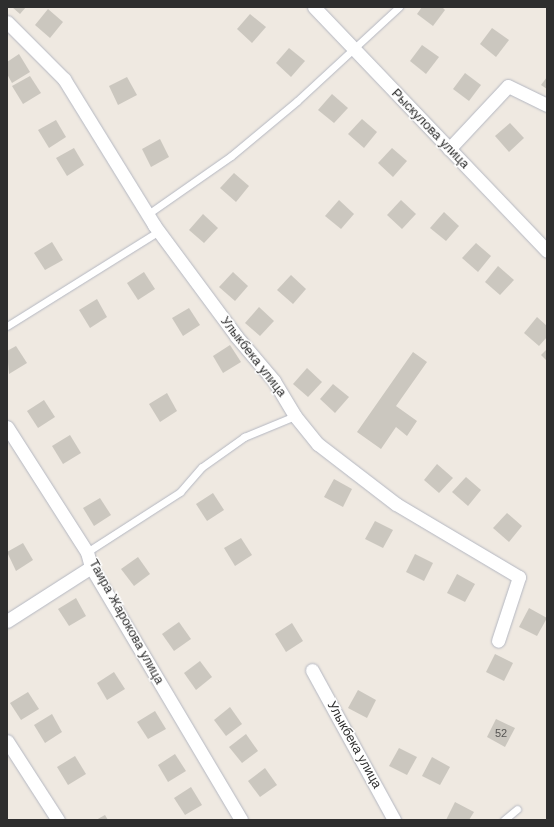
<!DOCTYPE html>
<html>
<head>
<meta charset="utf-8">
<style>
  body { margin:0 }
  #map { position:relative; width:554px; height:827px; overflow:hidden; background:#efe9e1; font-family:Helvetica,sans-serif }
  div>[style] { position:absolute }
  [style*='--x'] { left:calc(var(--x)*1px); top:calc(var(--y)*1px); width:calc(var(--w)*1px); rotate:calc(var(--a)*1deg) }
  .building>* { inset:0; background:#cbc7bf }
  .roads { filter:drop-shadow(0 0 1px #b4b7c1) drop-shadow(0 0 1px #b4b7c1) }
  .lane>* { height:7px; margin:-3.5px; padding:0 3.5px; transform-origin:3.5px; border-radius:3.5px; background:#fff }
  .street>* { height:13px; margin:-6.5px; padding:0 6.5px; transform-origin:6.5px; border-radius:6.5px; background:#fff }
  span { translate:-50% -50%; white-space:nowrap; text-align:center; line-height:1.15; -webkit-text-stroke:3px #fff; paint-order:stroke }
  .number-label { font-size:11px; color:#555452 }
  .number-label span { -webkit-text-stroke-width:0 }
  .street-label { font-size:13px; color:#2e2e2e }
  .frame { position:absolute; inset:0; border:8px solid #2e2e2e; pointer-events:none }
</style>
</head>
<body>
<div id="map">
  <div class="building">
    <div style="clip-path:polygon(12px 7px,26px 7px,20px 14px)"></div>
    <div style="clip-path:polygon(422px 7px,442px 7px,445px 10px,433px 26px,417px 14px)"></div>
    <div style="clip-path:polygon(48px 9px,63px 22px,50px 38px,35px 25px)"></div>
    <div style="clip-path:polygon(250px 14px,266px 27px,252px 43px,237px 29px)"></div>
    <div style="clip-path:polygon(492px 28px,509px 40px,496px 57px,480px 44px)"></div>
    <div style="clip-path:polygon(422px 45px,439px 57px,426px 74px,410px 61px)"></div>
    <div style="clip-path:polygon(289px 48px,305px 61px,291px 77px,276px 63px)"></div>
    <div style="clip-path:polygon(19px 54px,30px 72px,12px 83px,7px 74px,7px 62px)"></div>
    <div style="clip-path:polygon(465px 73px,481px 85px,469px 101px,453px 89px)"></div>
    <div style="clip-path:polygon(30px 76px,41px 93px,23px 104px,12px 86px)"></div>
    <div style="clip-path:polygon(127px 77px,137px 95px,118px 105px,109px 86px)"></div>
    <div style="clip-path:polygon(547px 77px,547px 89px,541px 85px)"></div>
    <div style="clip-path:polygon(332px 94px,348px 108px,334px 123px,318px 110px)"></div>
    <div style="clip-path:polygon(362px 119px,377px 132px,364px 148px,348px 134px)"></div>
    <div style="clip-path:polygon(56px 120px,66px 137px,49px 148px,38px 130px)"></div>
    <div style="clip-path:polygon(510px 123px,524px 138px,509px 152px,495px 136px)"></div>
    <div style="clip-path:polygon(160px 139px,169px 157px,151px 167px,142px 149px)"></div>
    <div style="clip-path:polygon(74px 148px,84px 165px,67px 176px,56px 158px)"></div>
    <div style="clip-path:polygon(392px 148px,407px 161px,393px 177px,378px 163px)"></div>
    <div style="clip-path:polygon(234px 173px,249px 186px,236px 202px,220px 188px)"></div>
    <div style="clip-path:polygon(339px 200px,354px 214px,341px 229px,325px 216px)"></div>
    <div style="clip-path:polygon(401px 200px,416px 214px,402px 229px,387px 215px)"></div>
    <div style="clip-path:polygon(444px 212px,459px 226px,446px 241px,430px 228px)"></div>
    <div style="clip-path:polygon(203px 214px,218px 228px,204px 243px,189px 230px)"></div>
    <div style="clip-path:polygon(52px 242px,63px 260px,45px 270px,34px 253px)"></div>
    <div style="clip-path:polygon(476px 243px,491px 256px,478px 272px,462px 258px)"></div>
    <div style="clip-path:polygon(498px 266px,514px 280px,500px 295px,485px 282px)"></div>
    <div style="clip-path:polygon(144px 272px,155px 289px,138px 300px,127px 283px)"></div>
    <div style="clip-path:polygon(233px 272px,248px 286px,235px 301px,219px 287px)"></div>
    <div style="clip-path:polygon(291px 275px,306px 289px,293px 304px,277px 290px)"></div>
    <div style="clip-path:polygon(97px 299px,107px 317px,90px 328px,79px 310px)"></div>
    <div style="clip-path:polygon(259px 307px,274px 321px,260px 336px,245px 323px)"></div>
    <div style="clip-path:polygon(189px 308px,200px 325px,183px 336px,172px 318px)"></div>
    <div style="clip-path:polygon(537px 317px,547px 326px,547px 337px,539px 346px,524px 333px)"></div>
    <div style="clip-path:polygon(230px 345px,241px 362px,223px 373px,213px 356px)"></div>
    <div style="clip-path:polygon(16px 346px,27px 363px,9px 374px,7px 351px)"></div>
    <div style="clip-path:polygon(547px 349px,547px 361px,541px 355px)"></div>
    <div style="clip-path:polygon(413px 352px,427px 362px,396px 406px,417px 421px,407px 436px,396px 427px,381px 449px,357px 432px)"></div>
    <div style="clip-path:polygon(307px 368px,322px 382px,308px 397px,293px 384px)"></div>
    <div style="clip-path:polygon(333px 384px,349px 397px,335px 413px,320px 399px)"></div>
    <div style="clip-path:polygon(167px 393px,177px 411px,160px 422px,149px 404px)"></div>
    <div style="clip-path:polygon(44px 400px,55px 417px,38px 428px,27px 411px)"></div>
    <div style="clip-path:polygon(70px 435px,81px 453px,63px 464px,52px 446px)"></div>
    <div style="clip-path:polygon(437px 464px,453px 478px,439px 493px,424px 480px)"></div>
    <div style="clip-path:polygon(466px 477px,481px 490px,468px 506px,452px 492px)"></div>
    <div style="clip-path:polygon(334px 479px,352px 489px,343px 507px,324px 497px)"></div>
    <div style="clip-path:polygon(213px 493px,224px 510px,207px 521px,196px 504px)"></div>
    <div style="clip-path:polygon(100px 498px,111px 515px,94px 526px,83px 508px)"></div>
    <div style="clip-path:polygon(507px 513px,522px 526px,509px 542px,493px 528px)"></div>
    <div style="clip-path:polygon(375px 521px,393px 530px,383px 548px,365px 539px)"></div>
    <div style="clip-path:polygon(241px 538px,252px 555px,235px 566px,224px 548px)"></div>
    <div style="clip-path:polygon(23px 543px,33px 560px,16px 571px,7px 552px)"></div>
    <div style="clip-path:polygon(415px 554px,433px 563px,424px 581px,406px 572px)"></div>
    <div style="clip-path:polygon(138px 557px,150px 574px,134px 586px,121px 569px)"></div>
    <div style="clip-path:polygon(457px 574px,475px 584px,465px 602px,447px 593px)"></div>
    <div style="clip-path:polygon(76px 598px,86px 616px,69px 626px,58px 609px)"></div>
    <div style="clip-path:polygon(529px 608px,547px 618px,537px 636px,519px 627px)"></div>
    <div style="clip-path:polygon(179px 622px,191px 639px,174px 651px,162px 634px)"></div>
    <div style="clip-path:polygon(292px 623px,303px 641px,286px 652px,275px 634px)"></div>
    <div style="clip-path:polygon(495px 654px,513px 663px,504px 681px,486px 672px)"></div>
    <div style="clip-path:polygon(200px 661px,212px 677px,196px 690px,184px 673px)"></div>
    <div style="clip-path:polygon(114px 672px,125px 689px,107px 700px,97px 683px)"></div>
    <div style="clip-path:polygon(358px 690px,376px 700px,367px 718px,348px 708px)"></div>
    <div style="clip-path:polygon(28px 692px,39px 709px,21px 720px,10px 703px)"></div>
    <div style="clip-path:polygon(230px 707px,242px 724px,226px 736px,214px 720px)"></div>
    <div style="clip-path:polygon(155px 711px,166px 729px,148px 739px,137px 722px)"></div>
    <div style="clip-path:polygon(52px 714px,62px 732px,45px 743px,34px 725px)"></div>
    <div style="clip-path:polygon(496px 719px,515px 728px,505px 747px,487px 737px)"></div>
    <div style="clip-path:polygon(246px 734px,258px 751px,242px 763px,229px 747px)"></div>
    <div style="clip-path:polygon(399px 748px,417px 757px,407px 775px,389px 766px)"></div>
    <div style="clip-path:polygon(175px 754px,186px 771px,168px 782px,158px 765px)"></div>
    <div style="clip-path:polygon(75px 756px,86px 774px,68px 785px,57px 767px)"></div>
    <div style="clip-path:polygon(432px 757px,450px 767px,440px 785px,422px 776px)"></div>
    <div style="clip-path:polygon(265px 768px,277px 785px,260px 797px,248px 781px)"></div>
    <div style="clip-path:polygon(191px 787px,202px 805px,185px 815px,174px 798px)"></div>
    <div style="clip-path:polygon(455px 802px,474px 812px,469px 820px,446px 820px)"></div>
    <div style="clip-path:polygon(105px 815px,108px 820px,96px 820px)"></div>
  </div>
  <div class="roads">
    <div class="lane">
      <div style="--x:148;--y:214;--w:101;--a:-34.9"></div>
      <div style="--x:231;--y:156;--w:86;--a:-39.8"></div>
      <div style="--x:297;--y:101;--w:139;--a:-42.7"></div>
      <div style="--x:7;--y:326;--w:179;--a:-32"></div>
      <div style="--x:87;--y:552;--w:111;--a:-32.8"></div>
      <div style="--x:180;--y:492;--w:33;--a:-49"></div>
      <div style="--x:202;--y:467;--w:52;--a:-35.5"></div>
      <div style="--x:244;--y:437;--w:55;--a:-22.4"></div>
      <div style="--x:504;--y:820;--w:17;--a:-40"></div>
    </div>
    <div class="street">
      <div style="--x:314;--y:7;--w:337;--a:46.3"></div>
      <div style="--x:7;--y:22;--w:81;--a:45"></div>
      <div style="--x:64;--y:79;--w:172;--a:58.3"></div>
      <div style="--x:154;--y:225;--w:138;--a:53.5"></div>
      <div style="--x:236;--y:336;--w:59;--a:49.8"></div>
      <div style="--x:274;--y:381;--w:41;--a:59"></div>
      <div style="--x:295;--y:416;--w:36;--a:51"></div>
      <div style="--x:318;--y:444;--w:98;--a:37.6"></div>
      <div style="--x:396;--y:504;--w:143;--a:30.7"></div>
      <div style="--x:519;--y:577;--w:67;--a:108.2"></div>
      <div style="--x:449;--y:149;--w:86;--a:-46.9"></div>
      <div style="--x:508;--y:86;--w:43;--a:26"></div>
      <div style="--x:7;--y:427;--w:148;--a:57.4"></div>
      <div style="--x:87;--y:552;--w:16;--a:75"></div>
      <div style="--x:91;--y:567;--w:294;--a:59.3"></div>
      <div style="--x:7;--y:621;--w:100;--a:-32.7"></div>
      <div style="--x:312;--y:670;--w:171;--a:61.3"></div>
      <div style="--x:7;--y:741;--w:94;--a:57.2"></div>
    </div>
  </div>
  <div class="number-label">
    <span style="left:501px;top:733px">52</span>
  </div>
  <div class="street-label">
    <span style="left:430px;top:129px;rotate:46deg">Рыскулова улица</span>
    <span style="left:253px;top:357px;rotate:52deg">Улыкбека улица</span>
    <span style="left:126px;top:622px;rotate:61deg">Таира Жарокова улица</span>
    <span style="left:354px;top:745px;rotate:61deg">Улыкбека улица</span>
  </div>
  <div class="frame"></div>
</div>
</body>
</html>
